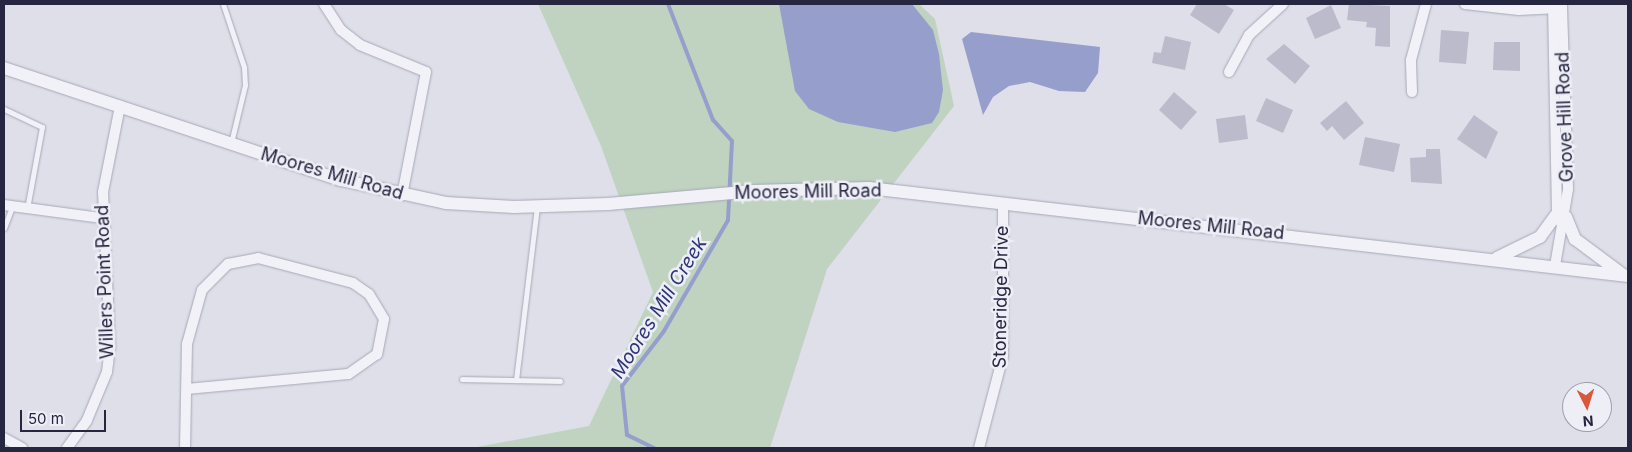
<!DOCTYPE html>
<html>
<head>
<meta charset="utf-8">
<style>
  body { margin:0 }
  #map { position:relative; width:1632px; height:452px; overflow:hidden; background:#dedfe9; font-family:Inter,sans-serif }
  div>[style] { position:absolute }
  [style*='--x'] { left:calc(var(--x)*1px); top:calc(var(--y)*1px); width:calc(var(--w)*1px); rotate:calc(var(--a)*1deg) }
  .green>* { inset:0; background:#bfd3c0 }
  .water>* { inset:0; background:#969ecc }
  .stream>* { height:4px; margin:-2px; padding:0 2px; transform-origin:2px; border-radius:2px; background:#969ecc }
  .building>* { inset:0; background:#bbc }
  .roads { filter:drop-shadow(0 0 1px #a7a8b7) drop-shadow(0 0 1px #a7a8b7) }
  .service>* { height:5px; margin:-2.5px; padding:0 2.5px; transform-origin:2.5px; border-radius:2.5px; background:#f1f1f7 }
  .minor>* { height:10px; margin:-5px; padding:0 5px; transform-origin:5px; border-radius:5px; background:#f1f1f7 }
  .tertiary>* { height:12px; margin:-6px; padding:0 6px; transform-origin:6px; border-radius:6px; background:#f1f1f7 }
  span { translate:-50% -50%; white-space:nowrap; text-align:center; line-height:1.15; -webkit-text-stroke:5px #eeeef6; paint-order:stroke }
  .street-label { font-size:18px; color:#262641 }
  .water-label { font-size:19px; color:#2d3578; font-style:italic }
  .frame { position:absolute; inset:0; border:5px solid #262641; pointer-events:none }
  .north { position:absolute; left:1562px; top:382px; width:50px; height:50px; box-sizing:border-box; background:#eeeef6; border:1px solid #9e9eae; border-radius:50%; rotate:175deg; font-size:14px; font-weight:700; line-height:20px; text-align:center; color:#262641 }
  .north::after { content:''; display:block; margin:auto; width:18px; height:22px; background:#d85839; clip-path:polygon(50% 0,100% 100%,50% 72%,0 100%) }
  .scale { position:absolute; left:20px; top:410px; width:86px; height:22px; box-sizing:border-box; border:2px solid #262641; border-top:0; padding-left:6px; font-size:15px; line-height:18px; white-space:nowrap; color:#262641; -webkit-text-stroke:4px #eeeef6; paint-order:stroke }
</style>
</head>
<body>
<div id="map">
  <div class="green">
    <div style="clip-path:polygon(538px 4px,919px 4px,935px 19px,954px 106px,827px 269px,770px 448px,472px 448px,589px 426px,653px 292px,601px 146px)"></div>
  </div>
  <div class="water">
    <div style="clip-path:polygon(779px 4px,912px 4px,933px 30px,939px 54px,943px 90px,939px 112px,932px 123px,895px 132px,838px 122px,809px 109px,795px 91px)"></div>
    <div style="clip-path:polygon(971px 32px,1100px 47px,1098px 73px,1085px 92px,1059px 91px,1030px 82px,1009px 86px,993px 97px,983px 115px,962px 39px)"></div>
  </div>
  <div class="stream">
    <div style="--x:654;--y:448;--w:30;--a:-154"></div>
    <div style="--x:627;--y:435;--w:49;--a:-95.8"></div>
    <div style="--x:622;--y:386;--w:69;--a:-52.6"></div>
    <div style="--x:664;--y:331;--w:128;--a:-60"></div>
    <div style="--x:728;--y:220;--w:79;--a:-87.1"></div>
    <div style="--x:732;--y:141;--w:28;--a:-132"></div>
    <div style="--x:713;--y:120;--w:124;--a:-111.2"></div>
  </div>
  <div class="building">
    <div style="clip-path:polygon(1197px 4px,1224px 4px,1234px 10px,1219px 34px,1190px 15px)"></div>
    <div style="clip-path:polygon(1349px 4px,1390px 6px,1390px 47px,1375px 46px,1376px 28px,1366px 27px,1367px 22px,1347px 20px)"></div>
    <div style="clip-path:polygon(1331px 5px,1341px 28px,1315px 39px,1306px 18px)"></div>
    <div style="clip-path:polygon(1441px 30px,1469px 32px,1466px 64px,1439px 62px)"></div>
    <div style="clip-path:polygon(1165px 36px,1191px 42px,1185px 70px,1152px 63px,1154px 52px,1161px 53px)"></div>
    <div style="clip-path:polygon(1494px 42px,1520px 42px,1520px 71px,1493px 70px)"></div>
    <div style="clip-path:polygon(1284px 44px,1310px 66px,1295px 84px,1266px 59px)"></div>
    <div style="clip-path:polygon(1174px 92px,1197px 112px,1181px 130px,1159px 110px)"></div>
    <div style="clip-path:polygon(1266px 98px,1293px 110px,1283px 133px,1256px 121px)"></div>
    <div style="clip-path:polygon(1346px 101px,1364px 123px,1344px 140px,1332px 126px,1327px 131px,1320px 123px)"></div>
    <div style="clip-path:polygon(1245px 115px,1248px 139px,1219px 143px,1216px 119px)"></div>
    <div style="clip-path:polygon(1474px 115px,1498px 132px,1486px 159px,1457px 139px)"></div>
    <div style="clip-path:polygon(1365px 137px,1400px 144px,1394px 172px,1359px 165px)"></div>
    <div style="clip-path:polygon(1426px 149px,1440px 149px,1442px 184px,1411px 182px,1410px 158px,1426px 157px)"></div>
  </div>
  <div class="roads">
    <div class="service">
      <div style="--x:223;--y:4;--w:66;--a:71.6"></div>
      <div style="--x:244;--y:67;--w:18;--a:87"></div>
      <div style="--x:245;--y:85;--w:60;--a:103.6"></div>
      <div style="--x:4;--y:109;--w:42;--a:25.3"></div>
      <div style="--x:42;--y:127;--w:83;--a:100.4"></div>
      <div style="--x:4;--y:228;--w:22;--a:-69"></div>
      <div style="--x:462;--y:379;--w:98;--a:1.2"></div>
      <div style="--x:516;--y:380;--w:174;--a:-83.1"></div>
    </div>
    <div class="minor">
      <div style="--x:324;--y:4;--w:31;--a:57"></div>
      <div style="--x:341;--y:30;--w:24;--a:38"></div>
      <div style="--x:360;--y:45;--w:71;--a:22.2"></div>
      <div style="--x:426;--y:72;--w:126;--a:101"></div>
      <div style="--x:1465;--y:4;--w:54;--a:6.3"></div>
      <div style="--x:1519;--y:10;--w:39;--a:-3"></div>
      <div style="--x:1553;--y:4;--w:216;--a:88.9"></div>
      <div style="--x:1229;--y:72;--w:42;--a:-61.6"></div>
      <div style="--x:1249;--y:35;--w:46;--a:-42.4"></div>
      <div style="--x:1412;--y:92;--w:32;--a:-92"></div>
      <div style="--x:1411;--y:60;--w:58;--a:-75"></div>
      <div style="--x:4;--y:205;--w:99;--a:7.6"></div>
      <div style="--x:1555;--y:266;--w:78;--a:-80.4"></div>
      <div style="--x:1568;--y:189;--w:185;--a:-91.9"></div>
      <div style="--x:4;--y:438;--w:21;--a:29"></div>
      <div style="--x:67;--y:448;--w:34;--a:-54"></div>
      <div style="--x:87;--y:420;--w:52;--a:-67.4"></div>
      <div style="--x:107;--y:372;--w:26;--a:-83"></div>
      <div style="--x:110;--y:346;--w:154;--a:-92.6"></div>
      <div style="--x:103;--y:192;--w:88;--a:-78.8"></div>
      <div style="--x:185;--y:448;--w:104;--a:-88.9"></div>
      <div style="--x:187;--y:344;--w:56;--a:-74.5"></div>
      <div style="--x:202;--y:290;--w:37;--a:-45"></div>
      <div style="--x:228;--y:264;--w:31;--a:-11"></div>
      <div style="--x:258;--y:258;--w:98;--a:14.7"></div>
      <div style="--x:353;--y:283;--w:19;--a:35"></div>
      <div style="--x:369;--y:294;--w:29;--a:59"></div>
      <div style="--x:384;--y:319;--w:36;--a:101"></div>
      <div style="--x:377;--y:354;--w:35;--a:145"></div>
      <div style="--x:348;--y:374;--w:162;--a:174.7"></div>
      <div style="--x:979;--y:448;--w:95;--a:-75.4"></div>
      <div style="--x:1003;--y:356;--w:153;--a:-90"></div>
    </div>
    <div class="tertiary">
      <div style="--x:4;--y:68;--w:355;--a:18.4"></div>
      <div style="--x:341;--y:180;--w:107;--a:12.4"></div>
      <div style="--x:446;--y:203;--w:68;--a:3.4"></div>
      <div style="--x:514;--y:207;--w:94;--a:-1.8"></div>
      <div style="--x:608;--y:204;--w:147;--a:-5.1"></div>
      <div style="--x:754;--y:191;--w:115;--a:-1.5"></div>
      <div style="--x:869;--y:188;--w:764;--a:6.61"></div>
      <div style="--x:1566;--y:217;--w:24;--a:68"></div>
      <div style="--x:1575;--y:239;--w:59;--a:36.7"></div>
      <div style="--x:1497;--y:258;--w:48;--a:-26"></div>
      <div style="--x:1540;--y:237;--w:27;--a:-54"></div>
    </div>
  </div>
  <div class="street-label">
    <span style="left:1565px;top:117px;rotate:-92deg">Grove Hill Road</span>
    <span style="left:332px;top:174px;rotate:16deg">Moores Mill Road</span>
    <span style="left:808px;top:192px;rotate:-1deg">Moores Mill Road</span>
    <span style="left:1211px;top:226px;rotate:6deg">Moores Mill Road</span>
    <span style="left:105px;top:282px;rotate:-92deg">Willers Point Road</span>
    <span style="left:1001px;top:297px;rotate:-89deg">Stoneridge Drive</span>
  </div>
  <div class="water-label">
    <span style="left:659px;top:308px;rotate:-58deg">Moores Mill Creek</span>
  </div>
  <div class="frame"></div>
  <div class="north">N</div>
  <div class="scale">50 m</div>
</div>
</body>
</html>
